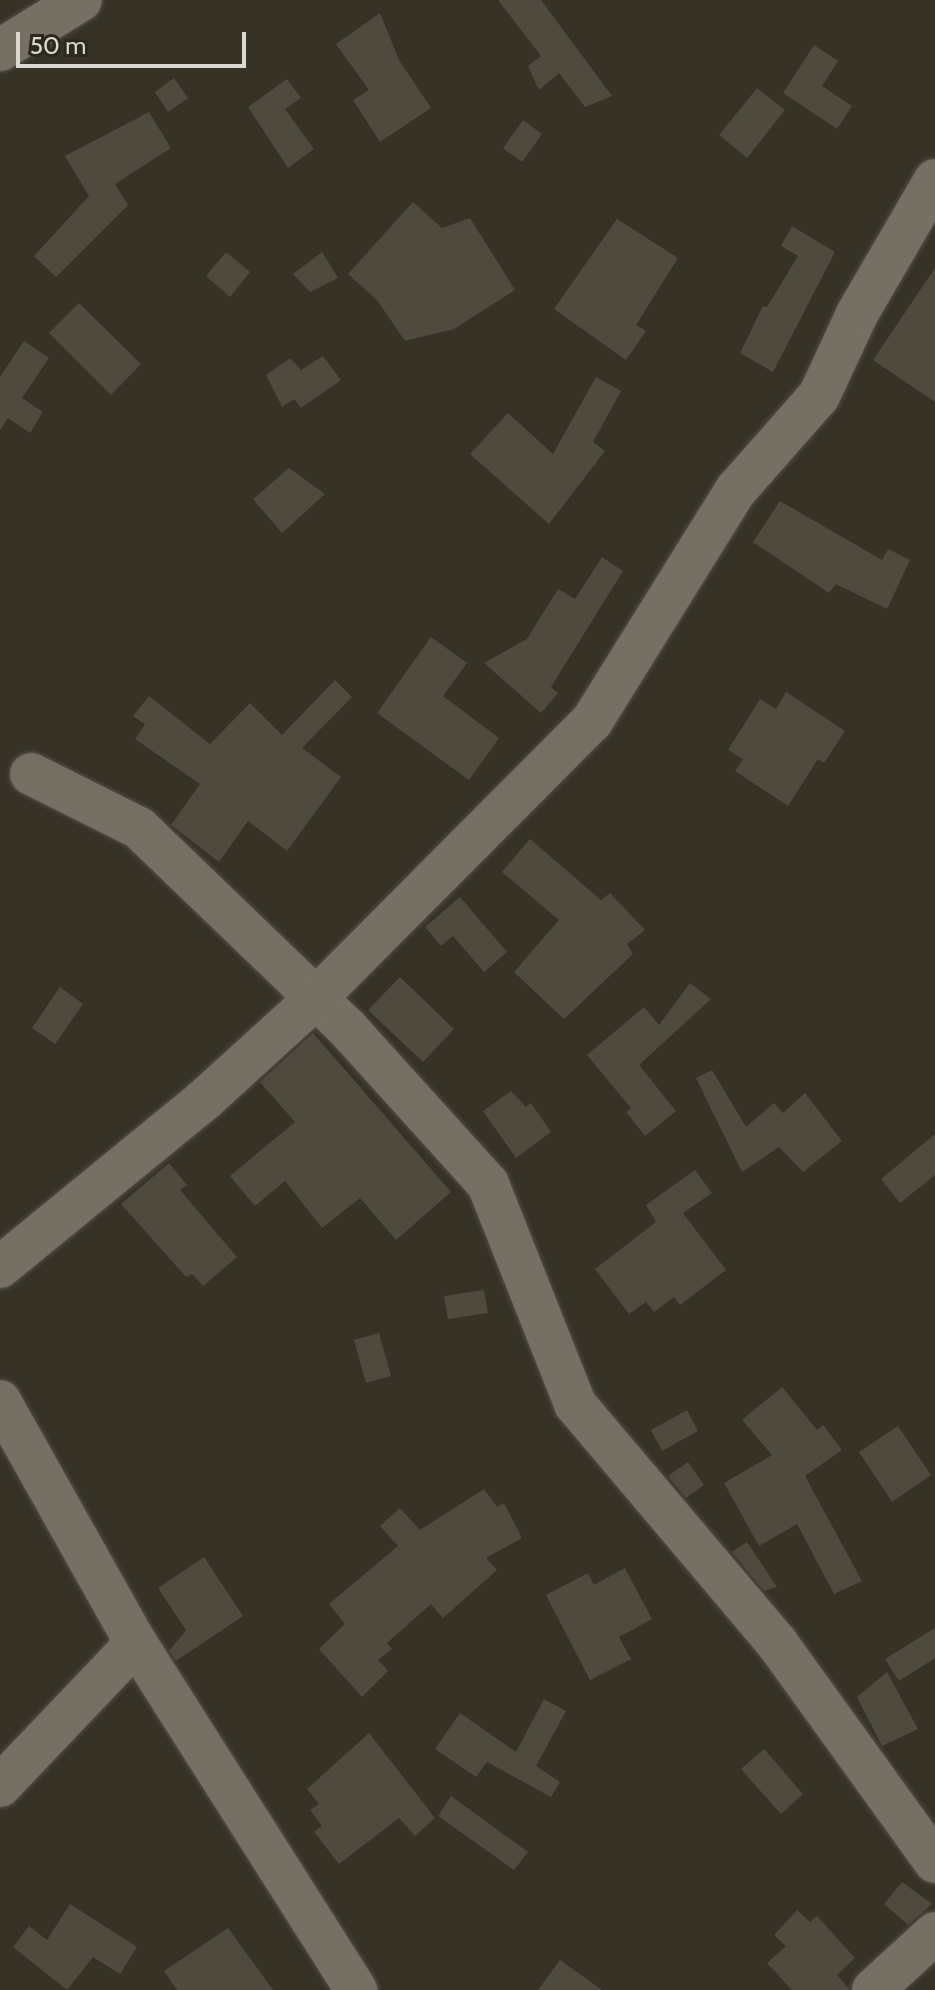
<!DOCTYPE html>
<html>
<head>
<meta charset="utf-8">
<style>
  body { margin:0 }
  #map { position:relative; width:935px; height:1990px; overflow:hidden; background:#363226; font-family:Cabin,sans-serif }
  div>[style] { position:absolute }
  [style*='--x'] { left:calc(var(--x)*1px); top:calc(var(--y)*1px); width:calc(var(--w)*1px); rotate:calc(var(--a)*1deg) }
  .building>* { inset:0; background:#4f4a3e }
  .roads { filter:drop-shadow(0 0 2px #534e45) drop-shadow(0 0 2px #534e45) }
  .minor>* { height:42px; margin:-21px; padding:0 21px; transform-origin:21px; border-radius:21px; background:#757063 }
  span { translate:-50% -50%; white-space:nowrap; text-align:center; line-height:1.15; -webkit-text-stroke:6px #2c281d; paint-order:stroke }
  .scale { position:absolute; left:16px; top:32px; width:230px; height:36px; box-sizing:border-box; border:4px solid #dbd8d1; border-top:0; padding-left:10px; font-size:24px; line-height:28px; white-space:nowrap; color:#dbd8d1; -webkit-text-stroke:6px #2c281d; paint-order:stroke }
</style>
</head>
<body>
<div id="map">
  <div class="building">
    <div style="clip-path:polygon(498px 0,541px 0,612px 96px,585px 107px,559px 73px,539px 90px,528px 66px,541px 56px)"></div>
    <div style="clip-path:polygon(380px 13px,399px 60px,431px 108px,380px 142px,353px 100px,369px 90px,336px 44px)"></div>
    <div style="clip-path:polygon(814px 45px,838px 61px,822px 86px,852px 106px,837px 129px,783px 93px)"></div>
    <div style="clip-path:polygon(174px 78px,188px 98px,168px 112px,155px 92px)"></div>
    <div style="clip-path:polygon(287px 79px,301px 98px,285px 109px,314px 149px,288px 168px,248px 107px)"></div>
    <div style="clip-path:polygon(757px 88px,785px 110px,747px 158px,719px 135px)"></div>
    <div style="clip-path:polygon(149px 112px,171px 148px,115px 184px,128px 205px,56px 277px,34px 256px,89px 196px,65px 156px)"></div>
    <div style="clip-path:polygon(523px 120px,542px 134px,522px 162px,503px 148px)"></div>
    <div style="clip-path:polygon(413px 202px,442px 228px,470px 218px,515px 290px,454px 329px,405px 341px,377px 300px,348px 274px)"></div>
    <div style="clip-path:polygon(617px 219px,678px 258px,636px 325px,646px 331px,626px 360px,554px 309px)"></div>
    <div style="clip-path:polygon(792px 226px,835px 252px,773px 372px,740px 353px,763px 306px,767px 307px,798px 256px,781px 246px)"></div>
    <div style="clip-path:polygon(226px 252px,250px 272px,230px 297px,206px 276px)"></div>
    <div style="clip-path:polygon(322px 252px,338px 278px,310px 292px,293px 274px)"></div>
    <div style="clip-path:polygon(935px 268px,935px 402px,873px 360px)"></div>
    <div style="clip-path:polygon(79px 303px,141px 364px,111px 395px,49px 333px)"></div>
    <div style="clip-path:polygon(24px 341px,49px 358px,22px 398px,43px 412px,30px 433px,8px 418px,0 430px,0 377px)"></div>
    <div style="clip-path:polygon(323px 356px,341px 380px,301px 408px,294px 399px,282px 407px,266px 375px,290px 358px,301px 370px)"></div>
    <div style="clip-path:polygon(596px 377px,621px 391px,593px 442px,605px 451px,549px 524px,470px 454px,508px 413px,553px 454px)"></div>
    <div style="clip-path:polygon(289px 468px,325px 494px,282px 533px,253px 499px)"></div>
    <div style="clip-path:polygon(780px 501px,882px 560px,888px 549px,910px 560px,887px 609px,836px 584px,829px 593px,753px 542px)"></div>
    <div style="clip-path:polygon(602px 557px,623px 571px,551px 687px,558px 693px,541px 713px,484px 663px,527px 639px,558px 589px,575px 599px)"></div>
    <div style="clip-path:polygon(431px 637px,467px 663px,443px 696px,499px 738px,469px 780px,377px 713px)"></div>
    <div style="clip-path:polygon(335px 680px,352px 697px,302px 748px,341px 777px,287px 851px,248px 821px,219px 862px,171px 825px,200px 784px,135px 739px,145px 724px,133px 716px,149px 696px,210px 744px,250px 703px,282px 735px)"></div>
    <div style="clip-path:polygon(786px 692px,845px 731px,824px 763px,818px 759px,788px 806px,735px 771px,743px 759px,728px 750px,760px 699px,776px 709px)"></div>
    <div style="clip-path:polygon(530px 839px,601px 900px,610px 893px,645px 930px,627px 944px,633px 954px,564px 1019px,514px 972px,559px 920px,502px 872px)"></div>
    <div style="clip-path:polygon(460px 897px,507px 952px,484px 972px,453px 936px,441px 946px,425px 927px)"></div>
    <div style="clip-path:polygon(400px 977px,454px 1029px,423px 1062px,368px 1010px)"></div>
    <div style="clip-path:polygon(690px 983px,711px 999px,639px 1065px,676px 1111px,645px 1136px,626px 1112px,631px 1108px,587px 1055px,644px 1007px,659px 1025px)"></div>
    <div style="clip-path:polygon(60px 987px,83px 1004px,55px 1044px,32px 1028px)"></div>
    <div style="clip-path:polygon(313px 1033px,451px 1192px,396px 1240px,360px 1198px,322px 1228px,285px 1181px,255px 1206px,230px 1176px,295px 1122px,260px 1082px)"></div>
    <div style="clip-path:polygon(712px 1070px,746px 1127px,774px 1103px,783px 1113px,805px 1093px,842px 1141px,803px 1172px,779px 1147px,742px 1172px,696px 1078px)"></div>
    <div style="clip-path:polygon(511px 1091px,526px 1107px,531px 1103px,551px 1132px,516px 1158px,483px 1111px)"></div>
    <div style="clip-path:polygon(935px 1134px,935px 1175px,900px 1203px,881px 1179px)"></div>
    <div style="clip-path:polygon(169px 1163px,187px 1185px,180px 1190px,237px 1257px,203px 1286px,192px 1274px,186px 1277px,121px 1204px)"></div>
    <div style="clip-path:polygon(695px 1170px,712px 1193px,683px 1213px,726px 1270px,680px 1305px,674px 1297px,654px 1312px,646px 1302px,629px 1314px,595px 1269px,656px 1222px,646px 1205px)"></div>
    <div style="clip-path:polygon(484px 1290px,488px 1313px,448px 1319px,444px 1296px)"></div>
    <div style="clip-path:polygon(379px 1333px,391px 1376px,366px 1383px,354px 1340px)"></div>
    <div style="clip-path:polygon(782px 1387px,817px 1430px,823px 1425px,842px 1450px,805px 1476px,862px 1581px,834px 1594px,797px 1524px,759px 1546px,724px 1483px,772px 1455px,742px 1420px)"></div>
    <div style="clip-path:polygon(687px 1410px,698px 1431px,662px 1451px,651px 1430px)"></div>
    <div style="clip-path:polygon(898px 1426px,931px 1475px,892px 1502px,859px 1452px)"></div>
    <div style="clip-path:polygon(688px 1462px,704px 1485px,686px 1498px,668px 1476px)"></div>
    <div style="clip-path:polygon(484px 1489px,497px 1507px,504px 1503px,522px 1538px,486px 1558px,497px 1570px,443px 1618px,431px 1604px,387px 1643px,392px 1649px,378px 1660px,388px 1671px,362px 1697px,319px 1649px,345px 1624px,329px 1604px,398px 1546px,380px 1526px,400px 1508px,420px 1530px)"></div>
    <div style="clip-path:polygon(747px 1542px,777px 1587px,764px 1591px,732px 1552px)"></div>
    <div style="clip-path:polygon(204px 1557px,243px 1616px,176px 1661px,169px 1651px,186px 1630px,158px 1588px)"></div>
    <div style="clip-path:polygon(625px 1568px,652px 1619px,619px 1637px,631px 1659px,590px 1680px,546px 1595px,588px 1573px,594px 1585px)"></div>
    <div style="clip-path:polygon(935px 1628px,935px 1658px,899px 1681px,885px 1659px)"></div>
    <div style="clip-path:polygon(887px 1672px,918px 1729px,882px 1746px,857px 1697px)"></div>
    <div style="clip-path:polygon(544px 1699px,566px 1711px,536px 1766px,560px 1782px,551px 1797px,487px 1762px,476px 1777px,435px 1749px,460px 1713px,516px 1752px)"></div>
    <div style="clip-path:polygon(369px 1733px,435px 1818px,415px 1836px,399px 1818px,339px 1864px,314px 1832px,322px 1826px,310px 1810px,319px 1804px,307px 1789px)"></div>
    <div style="clip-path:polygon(764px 1749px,803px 1794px,781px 1814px,741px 1769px)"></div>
    <div style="clip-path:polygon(451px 1796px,528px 1852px,514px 1870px,438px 1816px)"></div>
    <div style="clip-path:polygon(902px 1882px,932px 1904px,908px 1925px,884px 1904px)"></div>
    <div style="clip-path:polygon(70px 1904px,137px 1947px,120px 1974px,93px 1957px,67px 1990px,13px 1947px,29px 1926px,47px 1940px)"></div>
    <div style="clip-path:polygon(797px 1910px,810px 1922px,817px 1916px,855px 1958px,837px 1975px,850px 1990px,792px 1990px,767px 1963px,786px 1946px,774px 1935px)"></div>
    <div style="clip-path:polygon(228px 1928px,273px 1990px,177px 1990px,164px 1971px)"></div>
    <div style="clip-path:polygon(560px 1960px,602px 1990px,538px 1990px)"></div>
  </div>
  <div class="roads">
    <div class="minor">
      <div style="--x:0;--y:50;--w:95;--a:-31.7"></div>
      <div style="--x:31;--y:774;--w:121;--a:26.6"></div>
      <div style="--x:139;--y:828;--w:289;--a:43.9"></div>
      <div style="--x:347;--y:1028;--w:210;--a:47.9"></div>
      <div style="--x:488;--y:1184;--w:237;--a:68.4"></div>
      <div style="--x:575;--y:1404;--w:313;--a:49.8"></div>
      <div style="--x:777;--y:1643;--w:270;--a:54.2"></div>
      <div style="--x:0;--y:1267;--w:264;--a:-39.3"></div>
      <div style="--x:204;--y:1100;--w:151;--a:-42.3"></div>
      <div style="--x:316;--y:998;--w:391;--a:-45.1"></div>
      <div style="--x:592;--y:721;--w:272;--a:-58.1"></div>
      <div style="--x:736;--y:490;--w:125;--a:-48.6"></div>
      <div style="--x:819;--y:396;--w:90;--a:-65.1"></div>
      <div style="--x:857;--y:314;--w:155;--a:-59.8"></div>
      <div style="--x:0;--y:1401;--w:278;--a:60.7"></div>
      <div style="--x:136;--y:1643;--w:411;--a:57.6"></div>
      <div style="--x:0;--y:1786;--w:197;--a:-46.4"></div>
      <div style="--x:873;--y:1990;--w:84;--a:-42.6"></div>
    </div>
  </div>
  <div class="scale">50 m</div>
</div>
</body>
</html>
